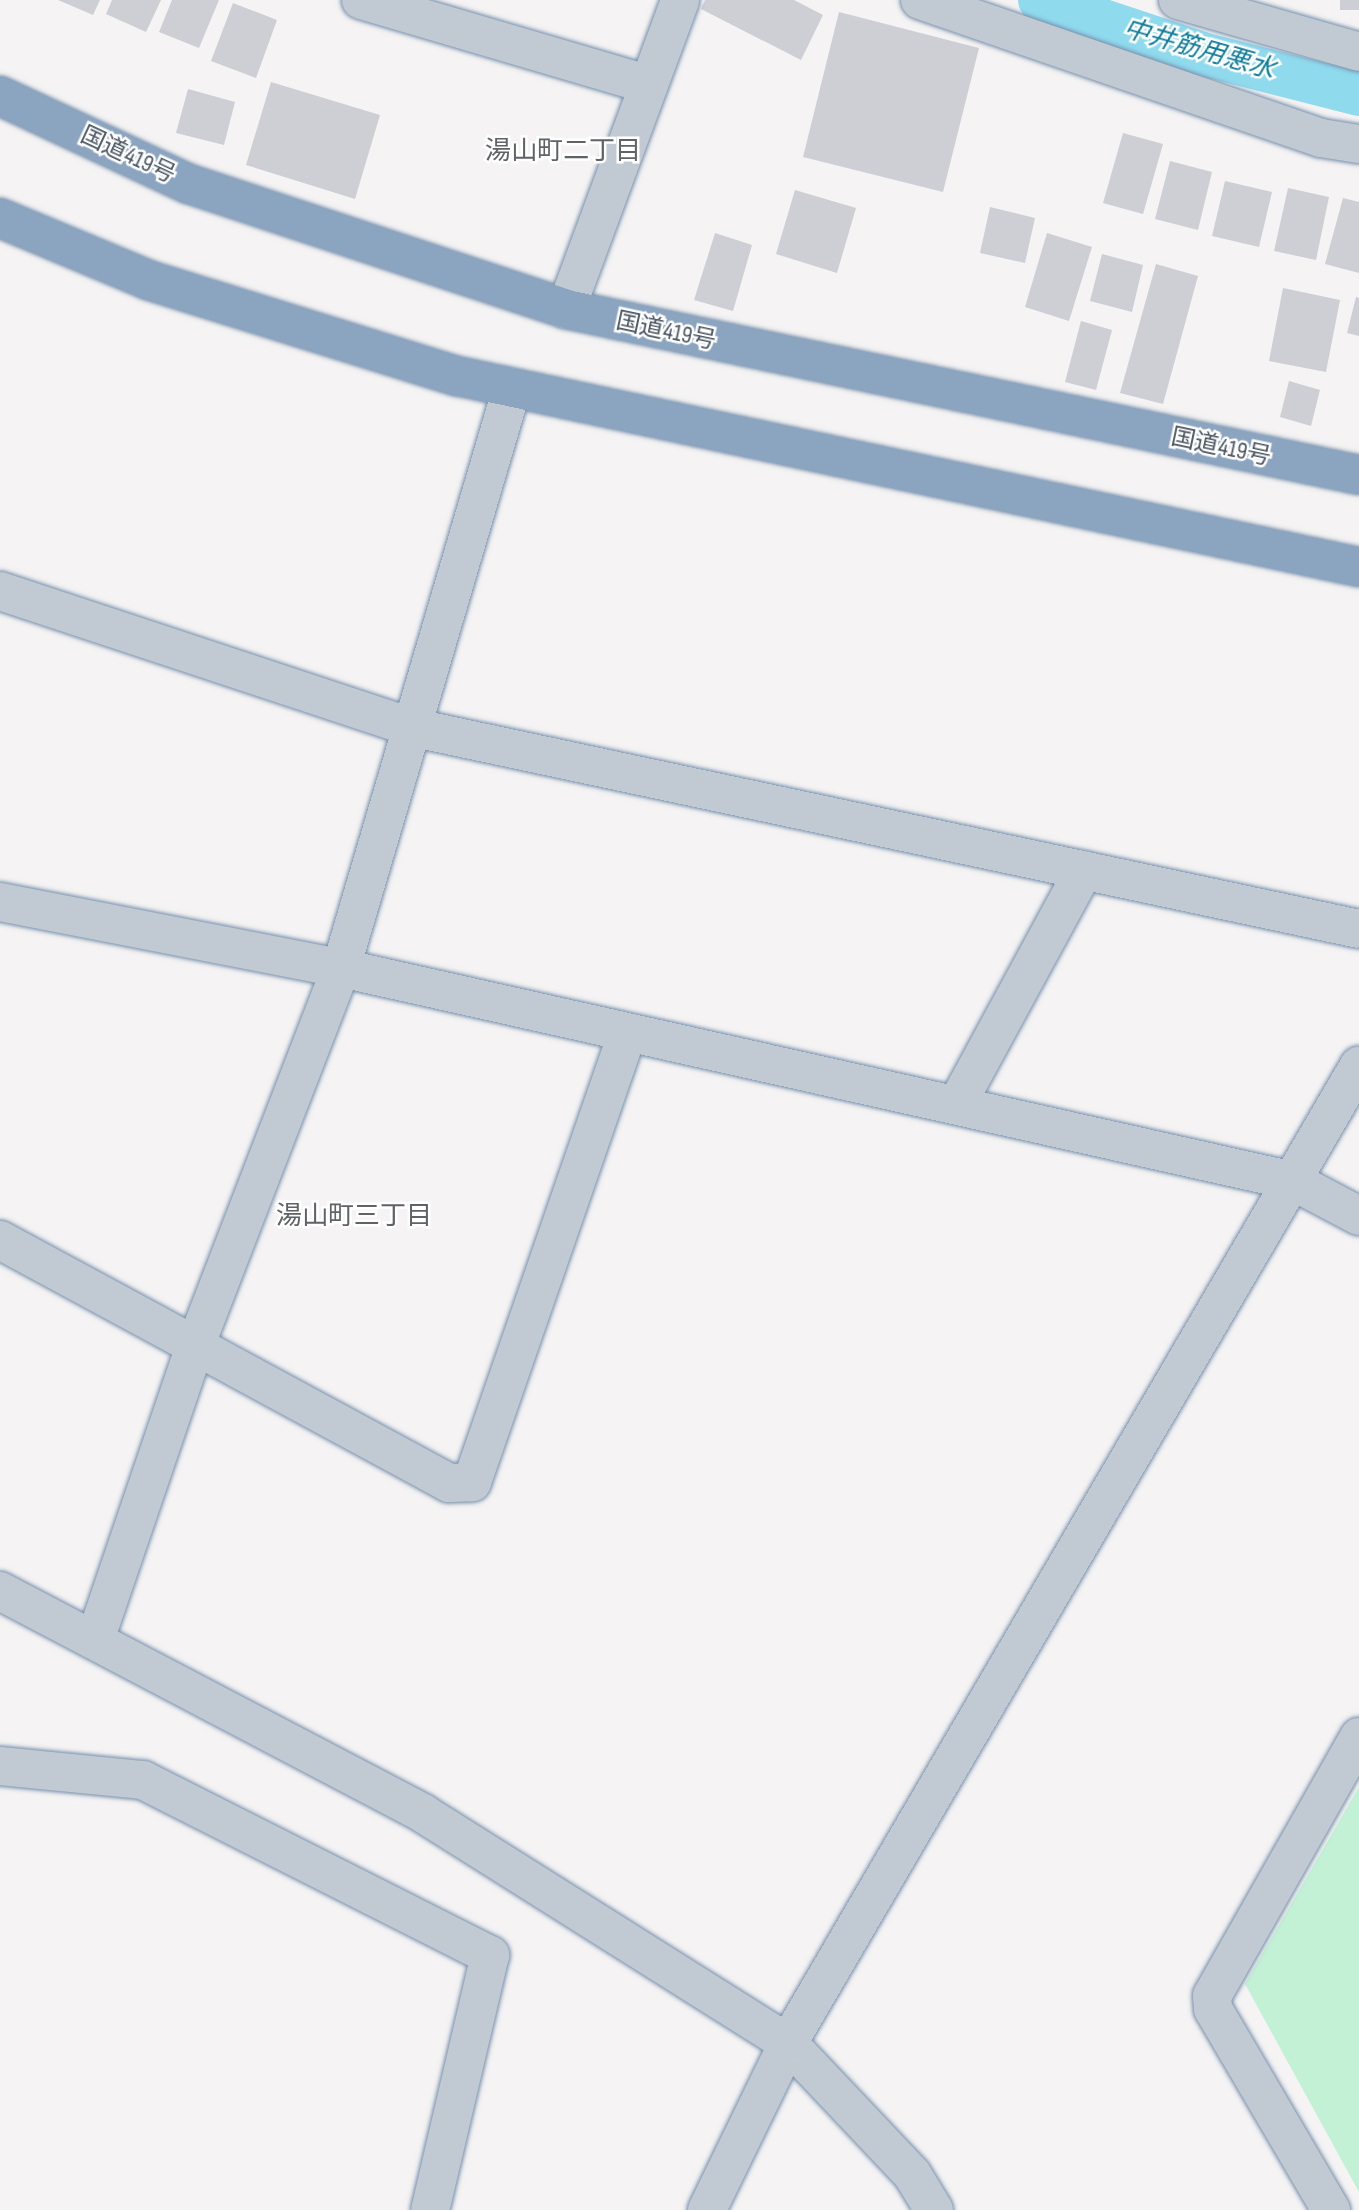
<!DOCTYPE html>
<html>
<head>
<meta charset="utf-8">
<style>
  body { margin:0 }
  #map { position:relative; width:1359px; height:2210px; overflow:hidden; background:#f5f3f3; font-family:"Sofia Sans Condensed","Noto Sans JP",sans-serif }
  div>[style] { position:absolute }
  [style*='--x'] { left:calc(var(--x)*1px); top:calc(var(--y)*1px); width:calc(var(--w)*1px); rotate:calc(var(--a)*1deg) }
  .green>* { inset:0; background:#c3f1d5 }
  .canal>* { height:44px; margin:-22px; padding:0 22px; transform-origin:22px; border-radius:22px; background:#90daee }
  .building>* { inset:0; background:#cdcfd5 }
  .roads { filter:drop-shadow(0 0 2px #7690ad) drop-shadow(0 0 2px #7690ad) }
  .minor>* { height:38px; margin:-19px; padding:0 19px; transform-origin:19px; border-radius:19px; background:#c1cad2 }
  .highway>* { height:38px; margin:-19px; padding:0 19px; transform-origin:19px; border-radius:19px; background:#8ba5c1 }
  span { translate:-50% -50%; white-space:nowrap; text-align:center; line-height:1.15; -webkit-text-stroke:5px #fff; paint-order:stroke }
  .street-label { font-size:24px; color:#4a5661 }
  .water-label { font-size:26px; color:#0c7c9b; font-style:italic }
  .neighbourhood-label { font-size:26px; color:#5f6368 }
</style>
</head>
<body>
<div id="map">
  <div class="green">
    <div style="clip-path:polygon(1359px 1787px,1359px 2192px,1245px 1984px)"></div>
  </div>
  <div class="canal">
    <div style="--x:1040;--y:0;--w:171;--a:18.4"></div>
    <div style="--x:1202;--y:54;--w:162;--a:14.3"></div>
  </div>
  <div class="building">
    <div style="clip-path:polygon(58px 0,100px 0,93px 15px)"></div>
    <div style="clip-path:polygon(112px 0,161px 0,146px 32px,106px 14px)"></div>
    <div style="clip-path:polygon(172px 0,219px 0,199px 48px,159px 32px)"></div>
    <div style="clip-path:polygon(705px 0,794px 0,823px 15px,801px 60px,701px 9px)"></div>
    <div style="clip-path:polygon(1340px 0,1359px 0,1359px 10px,1340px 10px)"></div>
    <div style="clip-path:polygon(233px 3px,277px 20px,256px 78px,211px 61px)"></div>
    <div style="clip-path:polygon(839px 12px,979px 48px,943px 192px,803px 157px)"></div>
    <div style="clip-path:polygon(271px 82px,380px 115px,355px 199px,246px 165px)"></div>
    <div style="clip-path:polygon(188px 89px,235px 102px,224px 145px,176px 133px)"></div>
    <div style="clip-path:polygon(1123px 133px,1163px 144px,1143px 214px,1103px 203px)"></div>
    <div style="clip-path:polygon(1170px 161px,1212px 172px,1198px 230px,1155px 219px)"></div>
    <div style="clip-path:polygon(1225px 181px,1272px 192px,1259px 247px,1212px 236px)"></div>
    <div style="clip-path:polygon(1288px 188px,1329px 197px,1316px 260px,1274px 251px)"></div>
    <div style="clip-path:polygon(795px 190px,856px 208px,837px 273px,776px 254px)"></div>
    <div style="clip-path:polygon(1343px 198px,1359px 202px,1359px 273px,1325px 264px)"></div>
    <div style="clip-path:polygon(990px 207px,1035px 218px,1025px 263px,980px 253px)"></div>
    <div style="clip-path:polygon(715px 233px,752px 245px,733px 311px,694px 300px)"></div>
    <div style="clip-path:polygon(1047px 233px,1092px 247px,1069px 321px,1025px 307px)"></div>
    <div style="clip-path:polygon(1102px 254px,1143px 265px,1132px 312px,1090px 301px)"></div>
    <div style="clip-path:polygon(1156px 264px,1198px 276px,1163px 404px,1120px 393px)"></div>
    <div style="clip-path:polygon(1283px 288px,1340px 300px,1326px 372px,1269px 361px)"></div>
    <div style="clip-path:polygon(1356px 297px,1359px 298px,1359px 336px,1347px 333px)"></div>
    <div style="clip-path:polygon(1081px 321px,1112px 330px,1096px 390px,1065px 382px)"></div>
    <div style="clip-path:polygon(1289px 381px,1320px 390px,1311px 426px,1280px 417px)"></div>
  </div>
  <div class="roads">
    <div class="minor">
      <div style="--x:361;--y:0;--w:300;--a:16.4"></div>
      <div style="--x:920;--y:0;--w:424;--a:19"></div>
      <div style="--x:1321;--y:138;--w:38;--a:9"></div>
      <div style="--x:1178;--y:0;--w:188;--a:16"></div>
      <div style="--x:566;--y:309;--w:329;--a:-69.7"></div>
      <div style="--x:0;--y:591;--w:437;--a:18.3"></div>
      <div style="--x:415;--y:728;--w:965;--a:12.02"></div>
      <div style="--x:0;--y:902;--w:347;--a:11"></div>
      <div style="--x:341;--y:968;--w:976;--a:12.61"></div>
      <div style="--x:1293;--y:1181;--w:75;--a:27.9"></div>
      <div style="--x:957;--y:1104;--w:266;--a:-61.5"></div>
      <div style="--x:0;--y:1240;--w:511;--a:28.42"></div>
      <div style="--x:449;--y:1483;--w:23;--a:-2"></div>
      <div style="--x:472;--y:1482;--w:474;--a:-70.9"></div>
      <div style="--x:0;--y:1591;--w:479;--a:27.7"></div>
      <div style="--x:424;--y:1814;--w:430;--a:32.2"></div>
      <div style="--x:788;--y:2043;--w:180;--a:46.6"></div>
      <div style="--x:912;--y:2174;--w:42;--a:58.6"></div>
      <div style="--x:95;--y:1640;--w:313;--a:-71.2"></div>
      <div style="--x:196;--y:1344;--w:403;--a:-68.9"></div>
      <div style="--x:341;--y:968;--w:605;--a:-73.57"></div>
      <div style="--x:0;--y:1766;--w:144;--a:5.6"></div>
      <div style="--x:143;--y:1780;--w:389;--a:26.8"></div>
      <div style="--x:490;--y:1955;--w:262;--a:103.2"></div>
      <div style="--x:707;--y:2210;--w:186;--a:-64.1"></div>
      <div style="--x:788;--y:2043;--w:1132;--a:-59.7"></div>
      <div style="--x:1331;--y:2210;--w:233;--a:-120.4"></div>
      <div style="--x:1213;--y:2009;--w:13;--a:-94"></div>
      <div style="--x:1212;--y:1996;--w:298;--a:-60.4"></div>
    </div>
    <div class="highway">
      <div style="--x:0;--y:96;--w:208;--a:25"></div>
      <div style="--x:189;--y:184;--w:397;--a:18.3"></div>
      <div style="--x:566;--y:309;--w:810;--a:11.82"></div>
      <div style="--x:0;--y:218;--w:160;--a:22.7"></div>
      <div style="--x:148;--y:280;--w:324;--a:17.3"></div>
      <div style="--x:457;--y:376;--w:922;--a:11.96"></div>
    </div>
  </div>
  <div class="street-label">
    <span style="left:128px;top:155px;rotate:25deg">国道419号</span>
    <span style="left:666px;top:331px;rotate:12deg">国道419号</span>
    <span style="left:1221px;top:447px;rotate:12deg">国道419号</span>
  </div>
  <div class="water-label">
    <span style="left:1199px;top:50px;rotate:16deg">中井筋用悪水</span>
  </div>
  <div class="neighbourhood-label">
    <span style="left:563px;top:152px">湯山町二丁目</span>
    <span style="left:354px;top:1217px">湯山町三丁目</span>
  </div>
</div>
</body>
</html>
